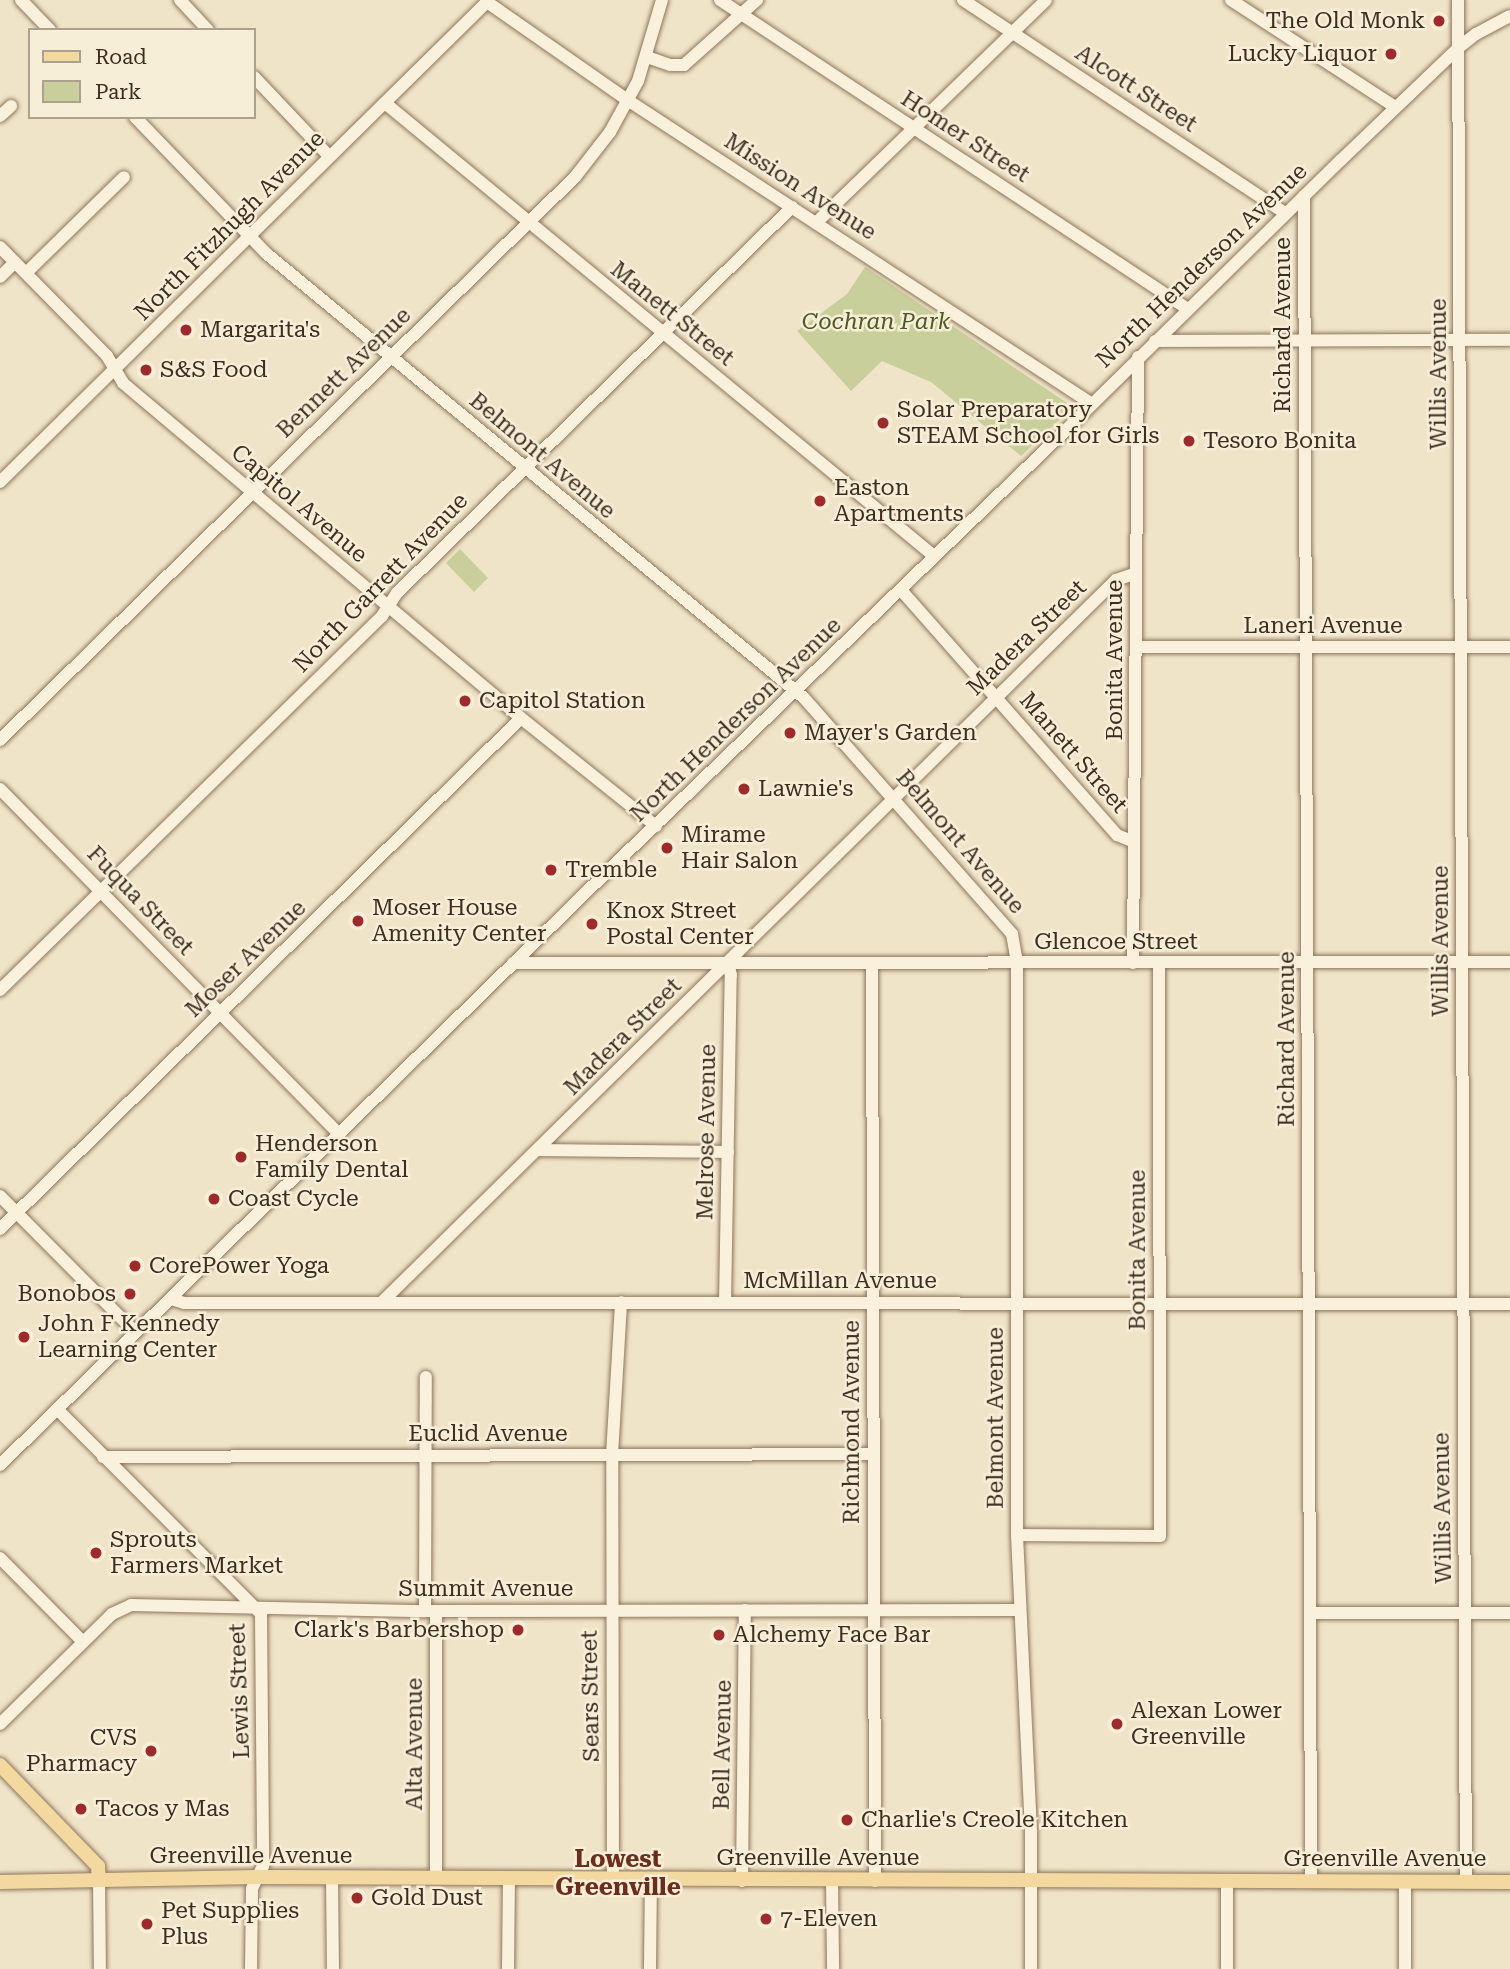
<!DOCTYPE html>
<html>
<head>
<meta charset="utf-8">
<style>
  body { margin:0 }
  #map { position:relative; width:1510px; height:1969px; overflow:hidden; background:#f0e4c8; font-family:"Roboto Serif",serif }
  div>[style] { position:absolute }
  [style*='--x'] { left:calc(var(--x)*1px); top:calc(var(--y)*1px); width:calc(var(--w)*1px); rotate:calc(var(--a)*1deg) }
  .green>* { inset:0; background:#c9cf9b }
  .roads { filter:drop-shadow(0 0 2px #8d765c) drop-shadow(0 0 2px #8d765c) }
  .minor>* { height:12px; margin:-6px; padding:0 6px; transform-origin:6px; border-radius:6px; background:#faf1dc }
  .major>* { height:14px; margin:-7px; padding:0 7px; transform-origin:7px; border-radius:7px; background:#f3d9a0 }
  .dots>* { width:19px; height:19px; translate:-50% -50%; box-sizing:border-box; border:4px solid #f7eed8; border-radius:50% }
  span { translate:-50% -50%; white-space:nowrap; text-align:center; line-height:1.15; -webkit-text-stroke:5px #f7eed8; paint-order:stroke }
  .poi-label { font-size:23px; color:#3d2e20 }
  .right { translate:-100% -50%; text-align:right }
  .left { translate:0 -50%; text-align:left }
  .street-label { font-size:23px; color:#3d2e20 }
  .park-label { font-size:23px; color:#4d5a26; font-style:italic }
  .neighbourhood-label { font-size:24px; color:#6b2e1e; font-weight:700 }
  .legend { position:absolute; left:28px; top:28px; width:228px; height:91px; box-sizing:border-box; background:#f7eed8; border:2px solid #ada18e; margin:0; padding:9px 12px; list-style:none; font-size:21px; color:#3d2e20 }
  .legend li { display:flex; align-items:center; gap:14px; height:35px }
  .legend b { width:35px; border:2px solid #ada18e }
</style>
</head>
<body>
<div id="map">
  <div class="green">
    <div style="clip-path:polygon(865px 267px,1073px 407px,1021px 456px,931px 382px,882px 361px,851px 391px,797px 331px,847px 294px)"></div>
    <div style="clip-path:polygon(460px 549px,488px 578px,474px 592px,446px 563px)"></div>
  </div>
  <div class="roads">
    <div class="minor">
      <div style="--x:21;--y:0;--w:42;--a:46"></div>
      <div style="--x:180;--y:0;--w:41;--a:47"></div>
      <div style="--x:720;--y:0;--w:561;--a:33.44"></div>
      <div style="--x:963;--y:0;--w:386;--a:33.5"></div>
      <div style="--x:1231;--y:0;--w:196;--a:33.1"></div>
      <div style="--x:1458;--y:0;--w:1882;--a:89.76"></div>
      <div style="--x:487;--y:2;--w:173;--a:34.9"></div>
      <div style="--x:629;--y:101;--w:553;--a:33.2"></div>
      <div style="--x:647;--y:57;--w:24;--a:19"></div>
      <div style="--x:670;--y:65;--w:14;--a:0"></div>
      <div style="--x:684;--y:65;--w:98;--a:-41.7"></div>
      <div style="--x:254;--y:77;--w:109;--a:46.5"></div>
      <div style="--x:385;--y:103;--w:712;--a:39.53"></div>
      <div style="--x:0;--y:116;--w:15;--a:-42"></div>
      <div style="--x:135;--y:117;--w:190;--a:46.1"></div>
      <div style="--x:267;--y:254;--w:697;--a:39.58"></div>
      <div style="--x:804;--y:698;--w:315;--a:48.6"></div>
      <div style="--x:1012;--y:934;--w:29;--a:80"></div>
      <div style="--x:1017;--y:963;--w:572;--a:90"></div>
      <div style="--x:1017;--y:1535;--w:296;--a:87.3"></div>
      <div style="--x:1031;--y:1831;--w:138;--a:90"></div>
      <div style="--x:1304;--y:196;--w:1686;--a:89.76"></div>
      <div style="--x:816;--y:223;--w:320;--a:-44.1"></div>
      <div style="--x:0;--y:247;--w:153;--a:45.5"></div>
      <div style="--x:107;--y:356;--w:31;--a:59"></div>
      <div style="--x:123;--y:383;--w:520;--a:40.09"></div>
      <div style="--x:521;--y:718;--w:173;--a:38.7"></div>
      <div style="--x:26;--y:273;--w:137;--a:-44.4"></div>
      <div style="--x:0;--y:277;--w:21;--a:-45"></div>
      <div style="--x:1155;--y:341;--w:355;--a:-0.2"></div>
      <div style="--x:0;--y:482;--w:687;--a:-44.59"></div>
      <div style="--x:901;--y:590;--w:327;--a:48.6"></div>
      <div style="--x:1117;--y:835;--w:18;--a:22"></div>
      <div style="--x:1136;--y:647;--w:374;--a:0"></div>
      <div style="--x:0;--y:740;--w:805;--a:-44.4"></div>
      <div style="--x:575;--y:177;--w:57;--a:-52.1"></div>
      <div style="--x:610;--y:132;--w:58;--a:-61.2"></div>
      <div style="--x:638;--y:81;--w:84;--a:-73.5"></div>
      <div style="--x:0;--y:789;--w:482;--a:45.5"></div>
      <div style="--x:513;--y:963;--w:997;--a:-0.06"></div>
      <div style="--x:872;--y:963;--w:918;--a:89.81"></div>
      <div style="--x:1133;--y:963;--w:606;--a:-89.53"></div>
      <div style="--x:0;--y:990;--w:535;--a:-44.39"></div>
      <div style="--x:382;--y:616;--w:27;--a:-57"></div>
      <div style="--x:397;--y:593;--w:552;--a:-44.34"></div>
      <div style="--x:539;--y:1150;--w:189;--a:0.6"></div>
      <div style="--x:0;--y:1196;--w:192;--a:45.2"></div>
      <div style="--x:0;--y:1229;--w:730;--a:-44.44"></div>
      <div style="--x:171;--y:1299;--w:14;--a:17"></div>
      <div style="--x:184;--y:1303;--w:49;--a:0"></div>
      <div style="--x:233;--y:1303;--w:1277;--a:0.04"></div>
      <div style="--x:383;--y:1301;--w:1028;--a:-44.53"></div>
      <div style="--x:1116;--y:580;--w:21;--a:-19"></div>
      <div style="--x:725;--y:1303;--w:328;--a:-89"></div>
      <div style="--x:731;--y:975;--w:12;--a:-104"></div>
      <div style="--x:57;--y:1409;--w:289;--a:45.1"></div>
      <div style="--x:261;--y:1614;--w:252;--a:89.5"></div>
      <div style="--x:263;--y:1866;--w:25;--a:116"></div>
      <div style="--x:252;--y:1889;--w:80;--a:90.7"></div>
      <div style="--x:103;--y:1457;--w:770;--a:-0.22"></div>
      <div style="--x:0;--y:1465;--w:866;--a:-44.34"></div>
      <div style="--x:619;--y:860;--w:620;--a:-43.89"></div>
      <div style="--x:1066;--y:430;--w:385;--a:-44.5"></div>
      <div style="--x:1341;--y:160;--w:162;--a:-43.7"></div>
      <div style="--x:1458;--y:48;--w:23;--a:-38"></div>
      <div style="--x:1476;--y:34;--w:38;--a:-28"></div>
      <div style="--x:1017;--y:1535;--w:143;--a:0.4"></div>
      <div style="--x:1160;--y:1536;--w:573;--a:-90.1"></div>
      <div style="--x:0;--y:1558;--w:118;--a:45.3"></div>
      <div style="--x:425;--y:1611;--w:234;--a:-89.8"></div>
      <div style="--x:1310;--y:1613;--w:200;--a:0"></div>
      <div style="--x:0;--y:1724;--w:157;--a:-44.5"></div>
      <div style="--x:112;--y:1614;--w:21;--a:-25"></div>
      <div style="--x:131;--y:1605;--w:294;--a:1.2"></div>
      <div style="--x:425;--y:1611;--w:595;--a:-0.1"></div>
      <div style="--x:332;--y:1878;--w:91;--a:89.4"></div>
      <div style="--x:436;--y:1878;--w:267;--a:-90"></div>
      <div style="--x:613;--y:1879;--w:424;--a:-90.1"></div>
      <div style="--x:612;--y:1455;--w:153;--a:-86.6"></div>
      <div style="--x:99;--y:1880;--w:89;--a:89.4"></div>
      <div style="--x:1227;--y:1880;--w:89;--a:90"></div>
      <div style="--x:742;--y:1881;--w:271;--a:-89.4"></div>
      <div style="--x:832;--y:1881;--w:88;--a:89.3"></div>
      <div style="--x:508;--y:1969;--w:91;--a:-89.4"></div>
      <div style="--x:650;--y:1969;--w:89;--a:-89.4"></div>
      <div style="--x:1405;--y:1969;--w:87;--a:-90"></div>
    </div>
    <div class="major">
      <div style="--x:0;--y:1765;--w:141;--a:45.9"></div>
      <div style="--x:98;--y:1866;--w:14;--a:86"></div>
      <div style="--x:0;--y:1882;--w:257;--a:-1.1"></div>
      <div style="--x:257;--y:1877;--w:1253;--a:0.23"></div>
    </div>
  </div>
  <div class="dots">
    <div style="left:1439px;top:21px;background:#9e2a2b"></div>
    <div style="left:1391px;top:54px;background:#9e2a2b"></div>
    <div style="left:186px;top:330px;background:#9e2a2b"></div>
    <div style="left:146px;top:370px;background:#9e2a2b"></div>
    <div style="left:883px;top:423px;background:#9e2a2b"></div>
    <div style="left:1189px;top:441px;background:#9e2a2b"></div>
    <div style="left:820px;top:501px;background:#9e2a2b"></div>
    <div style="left:465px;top:701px;background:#9e2a2b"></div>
    <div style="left:790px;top:733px;background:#9e2a2b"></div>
    <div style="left:744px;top:789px;background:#9e2a2b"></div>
    <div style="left:667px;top:848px;background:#9e2a2b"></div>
    <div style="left:551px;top:870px;background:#9e2a2b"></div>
    <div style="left:358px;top:921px;background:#9e2a2b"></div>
    <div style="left:592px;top:924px;background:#9e2a2b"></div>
    <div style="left:241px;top:1157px;background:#9e2a2b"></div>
    <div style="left:214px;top:1199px;background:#9e2a2b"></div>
    <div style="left:135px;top:1266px;background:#9e2a2b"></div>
    <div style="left:130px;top:1294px;background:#9e2a2b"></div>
    <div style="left:24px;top:1337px;background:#9e2a2b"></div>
    <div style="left:96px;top:1553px;background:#9e2a2b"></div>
    <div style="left:518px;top:1630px;background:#9e2a2b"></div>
    <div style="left:719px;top:1635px;background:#9e2a2b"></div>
    <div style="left:1117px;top:1724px;background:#9e2a2b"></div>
    <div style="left:151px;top:1751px;background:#9e2a2b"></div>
    <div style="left:81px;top:1809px;background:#9e2a2b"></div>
    <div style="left:847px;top:1820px;background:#9e2a2b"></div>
    <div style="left:357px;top:1898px;background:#9e2a2b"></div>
    <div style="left:766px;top:1919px;background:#9e2a2b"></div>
    <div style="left:147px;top:1924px;background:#9e2a2b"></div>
  </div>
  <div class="poi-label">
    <span class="right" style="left:1425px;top:21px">The Old Monk</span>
    <span class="right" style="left:1377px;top:54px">Lucky Liquor</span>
    <span class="left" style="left:200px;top:330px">Margarita's</span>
    <span class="left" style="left:160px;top:370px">S&amp;S Food</span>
    <span class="left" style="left:897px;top:423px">Solar Preparatory<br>STEAM School for Girls</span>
    <span class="left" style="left:1203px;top:441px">Tesoro Bonita</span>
    <span class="left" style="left:834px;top:501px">Easton<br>Apartments</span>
    <span class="left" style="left:479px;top:701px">Capitol Station</span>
    <span class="left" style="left:804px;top:733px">Mayer's Garden</span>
    <span class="left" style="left:758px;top:789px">Lawnie's</span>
    <span class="left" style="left:681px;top:848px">Mirame<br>Hair Salon</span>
    <span class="left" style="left:565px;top:870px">Tremble</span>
    <span class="left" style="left:372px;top:921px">Moser House<br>Amenity Center</span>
    <span class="left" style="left:606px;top:924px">Knox Street<br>Postal Center</span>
    <span class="left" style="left:255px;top:1157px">Henderson<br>Family Dental</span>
    <span class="left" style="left:228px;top:1199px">Coast Cycle</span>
    <span class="left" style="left:149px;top:1266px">CorePower Yoga</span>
    <span class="right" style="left:116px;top:1294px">Bonobos</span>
    <span class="left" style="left:38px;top:1337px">John F Kennedy<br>Learning Center</span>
    <span class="left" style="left:110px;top:1553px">Sprouts<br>Farmers Market</span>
    <span class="right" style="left:504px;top:1630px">Clark's Barbershop</span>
    <span class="left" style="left:733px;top:1635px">Alchemy Face Bar</span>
    <span class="left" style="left:1131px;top:1724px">Alexan Lower<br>Greenville</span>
    <span class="right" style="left:137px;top:1751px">CVS<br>Pharmacy</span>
    <span class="left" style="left:95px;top:1809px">Tacos y Mas</span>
    <span class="left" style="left:861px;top:1820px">Charlie's Creole Kitchen</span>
    <span class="left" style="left:371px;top:1898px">Gold Dust</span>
    <span class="left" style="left:161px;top:1924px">Pet Supplies<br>Plus</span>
    <span class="left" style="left:780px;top:1919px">7-Eleven</span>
  </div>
  <div class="street-label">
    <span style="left:1136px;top:89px;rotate:33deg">Alcott Street</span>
    <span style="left:965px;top:137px;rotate:33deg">Homer Street</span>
    <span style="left:800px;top:187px;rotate:33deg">Mission Avenue</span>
    <span style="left:230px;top:226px;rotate:-45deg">North Fitzhugh Avenue</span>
    <span style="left:1202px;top:266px;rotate:-44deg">North Henderson Avenue</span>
    <span style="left:672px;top:314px;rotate:39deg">Manett Street</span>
    <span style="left:1283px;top:325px;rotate:-90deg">Richard Avenue</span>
    <span style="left:344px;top:373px;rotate:-44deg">Bennett Avenue</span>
    <span style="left:1439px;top:374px;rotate:-90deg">Willis Avenue</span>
    <span style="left:542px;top:456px;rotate:40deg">Belmont Avenue</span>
    <span style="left:299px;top:504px;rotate:40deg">Capitol Avenue</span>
    <span style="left:381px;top:583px;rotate:-46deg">North Garrett Avenue</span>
    <span style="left:1323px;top:626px">Laneri Avenue</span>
    <span style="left:1027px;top:638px;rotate:-44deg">Madera Street</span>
    <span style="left:1115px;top:660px;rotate:-90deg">Bonita Avenue</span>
    <span style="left:736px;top:720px;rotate:-44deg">North Henderson Avenue</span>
    <span style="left:1073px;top:753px;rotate:49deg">Manett Street</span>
    <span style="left:960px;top:842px;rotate:49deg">Belmont Avenue</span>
    <span style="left:140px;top:901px;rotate:46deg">Fuqua Street</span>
    <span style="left:1441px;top:941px;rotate:-90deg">Willis Avenue</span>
    <span style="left:1116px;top:942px">Glencoe Street</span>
    <span style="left:246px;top:959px;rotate:-44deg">Moser Avenue</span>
    <span style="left:623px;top:1037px;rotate:-45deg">Madera Street</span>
    <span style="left:1287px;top:1039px;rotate:-90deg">Richard Avenue</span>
    <span style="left:707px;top:1132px;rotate:-89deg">Melrose Avenue</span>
    <span style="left:1138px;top:1250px;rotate:-90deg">Bonita Avenue</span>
    <span style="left:840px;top:1281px">McMillan Avenue</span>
    <span style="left:996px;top:1418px;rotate:-90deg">Belmont Avenue</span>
    <span style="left:852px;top:1422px;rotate:-90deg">Richmond Avenue</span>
    <span style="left:488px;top:1434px">Euclid Avenue</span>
    <span style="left:1443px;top:1508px;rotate:-91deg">Willis Avenue</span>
    <span style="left:486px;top:1589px">Summit Avenue</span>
    <span style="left:240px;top:1691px;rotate:-92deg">Lewis Street</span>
    <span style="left:591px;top:1696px;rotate:-91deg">Sears Street</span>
    <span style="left:415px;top:1744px;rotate:-90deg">Alta Avenue</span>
    <span style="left:723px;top:1745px;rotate:-89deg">Bell Avenue</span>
    <span style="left:251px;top:1856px">Greenville Avenue</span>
    <span style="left:818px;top:1858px">Greenville Avenue</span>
    <span style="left:1385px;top:1859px">Greenville Avenue</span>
  </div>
  <div class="park-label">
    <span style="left:876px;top:322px">Cochran Park</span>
  </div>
  <div class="neighbourhood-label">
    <span style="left:618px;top:1874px">Lowest<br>Greenville</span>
  </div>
  <ul class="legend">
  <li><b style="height:9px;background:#f3d9a0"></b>Road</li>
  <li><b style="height:19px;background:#c9cf9b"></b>Park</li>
  </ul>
</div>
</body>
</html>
